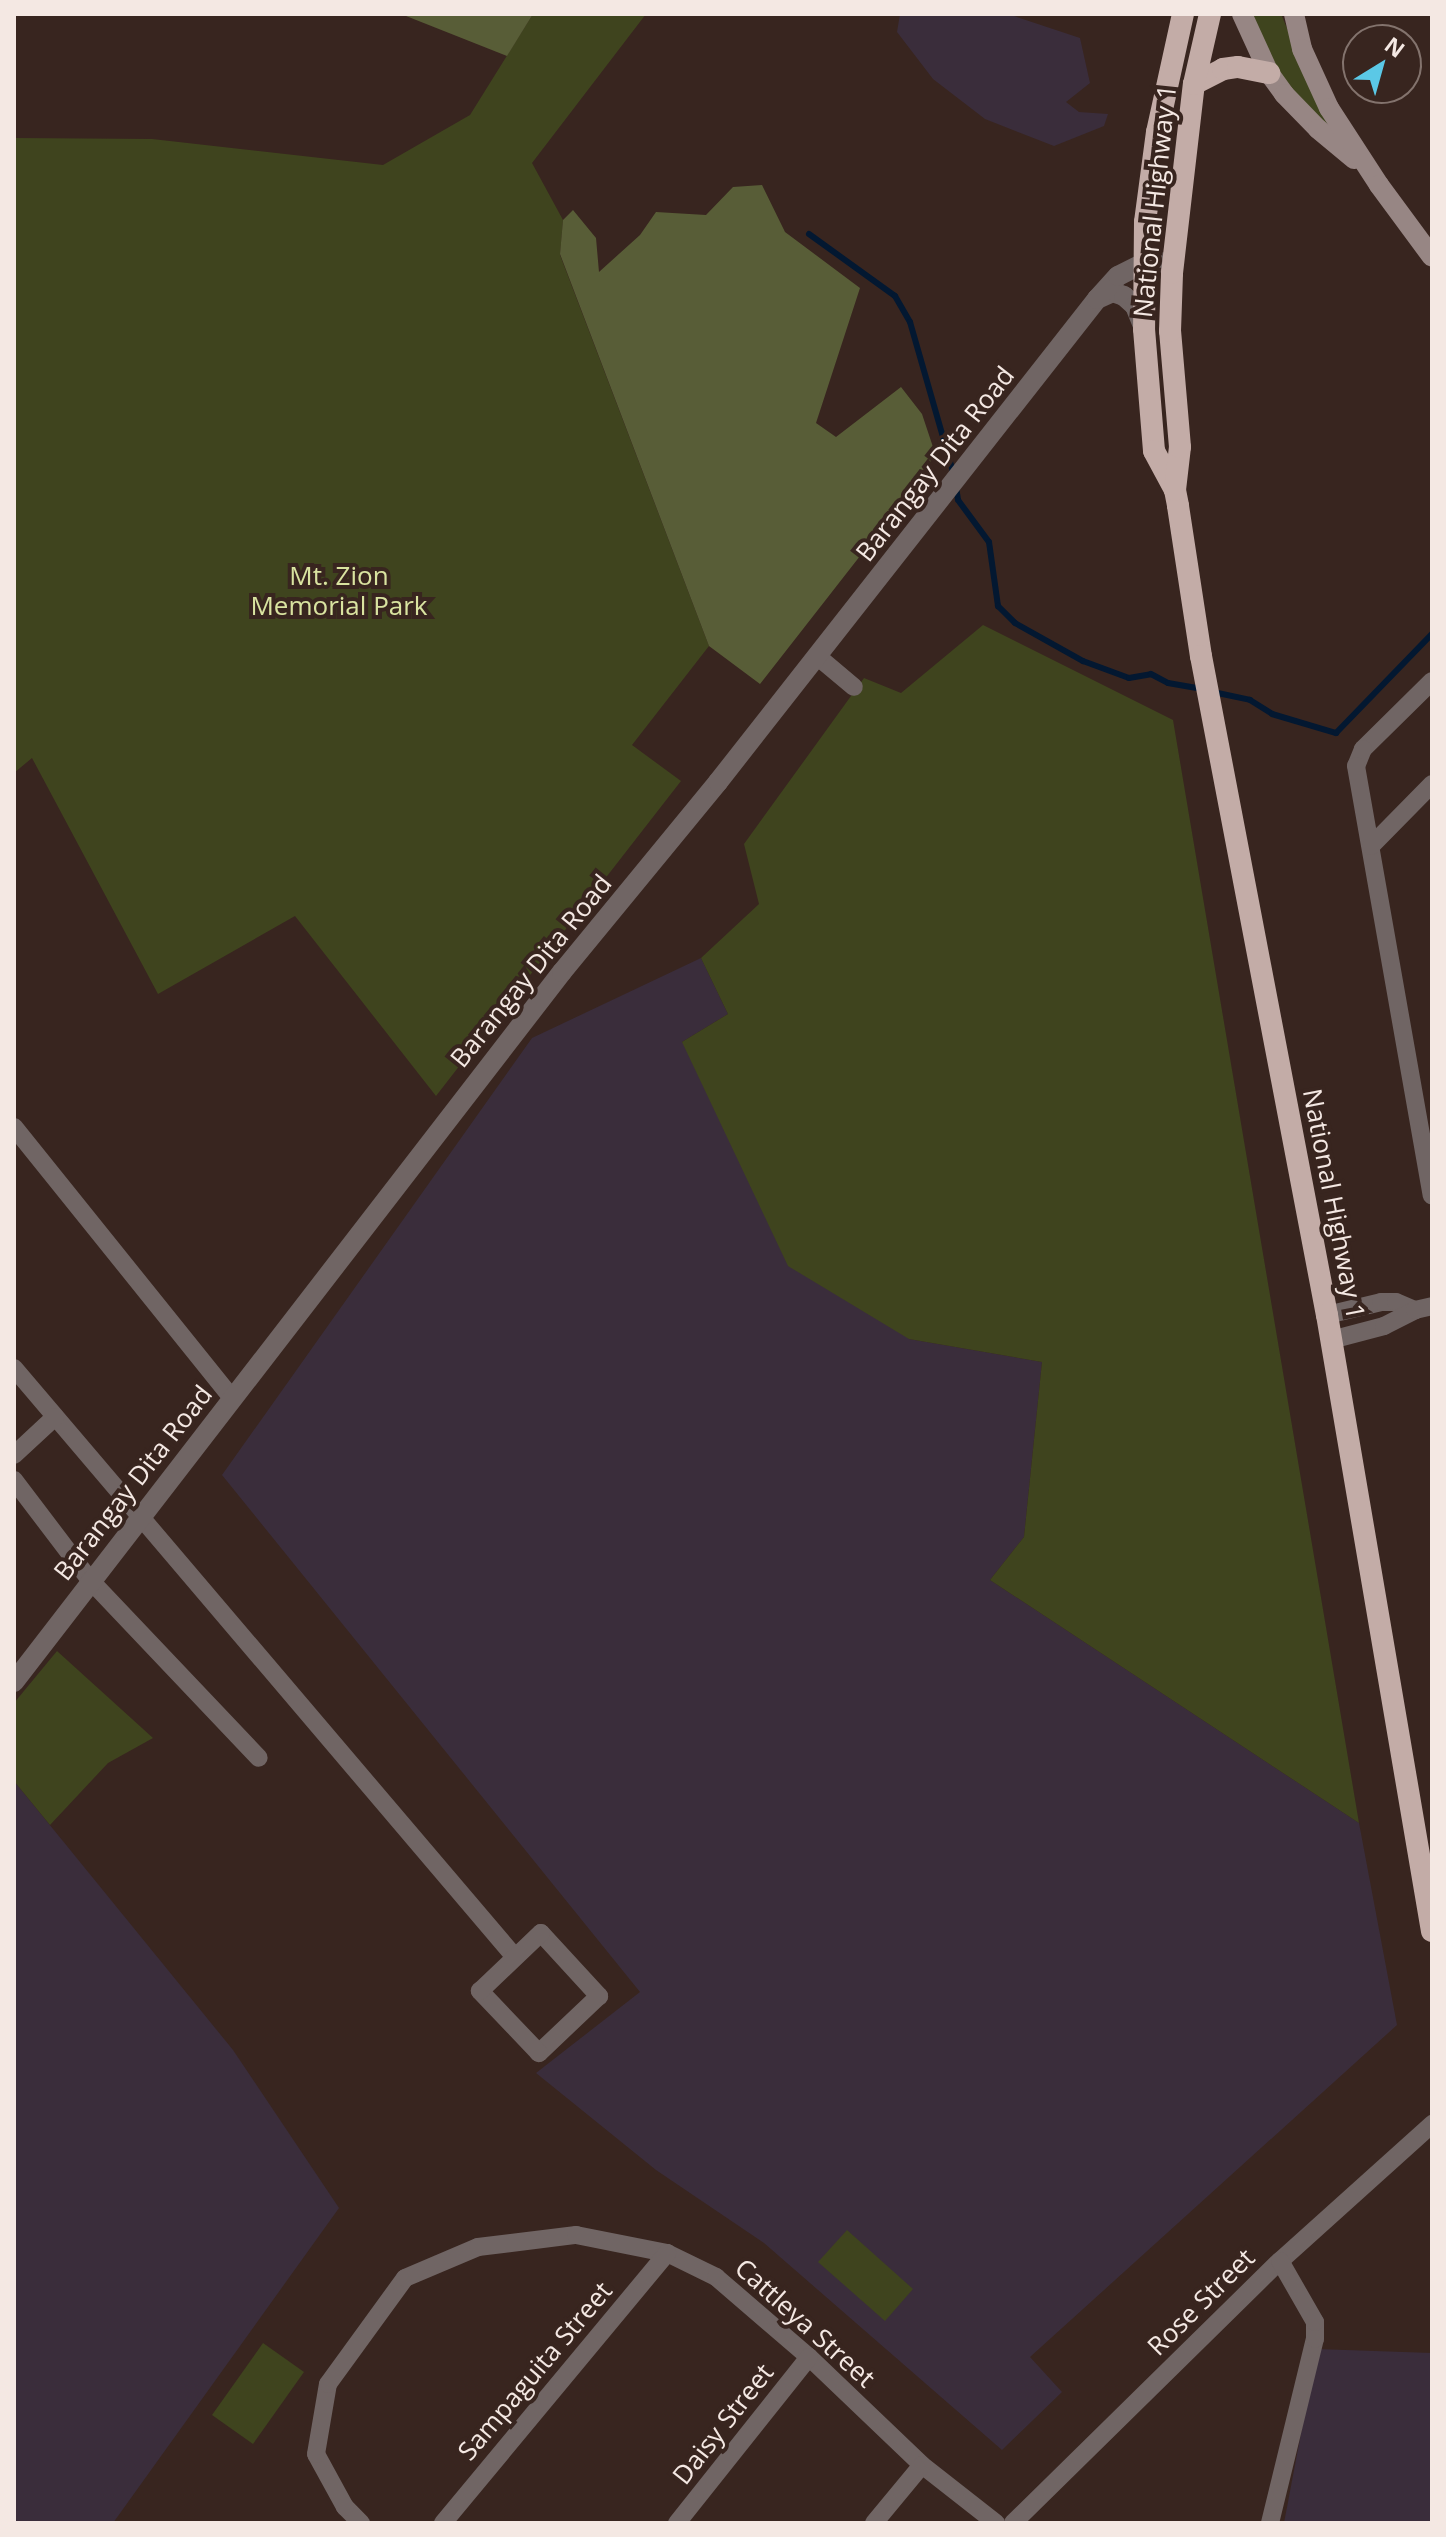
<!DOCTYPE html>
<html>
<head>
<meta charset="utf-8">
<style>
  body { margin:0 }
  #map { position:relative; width:1446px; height:2537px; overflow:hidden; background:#38251f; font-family:"Open Sans",sans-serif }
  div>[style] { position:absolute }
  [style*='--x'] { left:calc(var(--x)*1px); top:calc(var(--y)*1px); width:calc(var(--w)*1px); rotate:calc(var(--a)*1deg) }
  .industrial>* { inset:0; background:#3a2d3b }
  .green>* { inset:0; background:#3f441e }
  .forest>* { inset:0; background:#585d37 }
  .stream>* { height:6px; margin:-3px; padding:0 3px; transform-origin:3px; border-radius:3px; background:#031831 }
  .minor>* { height:18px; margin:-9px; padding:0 9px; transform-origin:9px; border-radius:9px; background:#706564 }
  .tertiary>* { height:20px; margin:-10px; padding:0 10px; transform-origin:10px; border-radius:10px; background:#706564 }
  .secondary>* { height:20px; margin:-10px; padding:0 10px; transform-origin:10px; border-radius:10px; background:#978684 }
  .trunk>* { height:22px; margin:-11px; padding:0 11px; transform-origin:11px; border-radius:11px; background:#c3aca7 }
  span { translate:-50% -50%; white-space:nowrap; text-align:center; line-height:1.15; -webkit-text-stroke:8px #38251f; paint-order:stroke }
  .street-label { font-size:26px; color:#f4e8e3 }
  .park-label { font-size:26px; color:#d9e3a0 }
  .frame { position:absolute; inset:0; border:16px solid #f4e8e3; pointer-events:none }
  .north { position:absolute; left:1342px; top:24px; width:80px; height:80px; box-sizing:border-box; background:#38251f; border:2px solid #83736d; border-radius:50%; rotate:37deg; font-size:22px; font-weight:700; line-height:32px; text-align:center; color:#f4e8e3 }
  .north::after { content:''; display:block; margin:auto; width:28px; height:36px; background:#5bc8e6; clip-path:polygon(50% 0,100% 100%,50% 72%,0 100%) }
</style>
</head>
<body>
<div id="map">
  <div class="industrial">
    <div style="clip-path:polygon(900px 14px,1008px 14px,1080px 38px,1090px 83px,1066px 102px,1079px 112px,1108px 114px,1104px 126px,1054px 146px,985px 119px,933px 79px,897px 32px)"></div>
    <div style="clip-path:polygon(701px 958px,728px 1014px,682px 1042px,909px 1339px,1042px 1362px,1024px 1537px,990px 1580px,1359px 1823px,1397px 2025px,1030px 2357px,1062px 2392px,1002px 2450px,764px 2243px,656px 2170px,536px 2073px,640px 1992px,222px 1475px,532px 1038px)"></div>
    <div style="clip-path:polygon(14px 1781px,233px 2050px,339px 2208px,113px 2523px,14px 2523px)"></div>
    <div style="clip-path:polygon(1317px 2349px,1432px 2353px,1432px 2523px,1284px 2523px)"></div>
  </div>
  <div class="green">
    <div style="clip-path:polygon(533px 14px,646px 14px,532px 163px,563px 220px,560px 255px,709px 646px,632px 745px,681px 781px,436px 1096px,295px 916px,158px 994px,32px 758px,14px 773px,14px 138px,152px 139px,383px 165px,470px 115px)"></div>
    <div style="clip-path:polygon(1251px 14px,1281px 14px,1322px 111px,1343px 149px,1283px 84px)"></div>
    <div style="clip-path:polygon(983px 625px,1173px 720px,1359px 1823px,990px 1580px,1024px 1537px,1042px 1362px,909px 1339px,788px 1266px,682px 1042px,728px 1014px,701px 958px,759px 904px,744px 844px,864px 678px,901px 693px)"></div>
    <div style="clip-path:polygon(57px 1651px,153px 1738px,108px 1763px,50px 1825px,14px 1781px,14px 1703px)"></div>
    <div style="clip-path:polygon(847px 2230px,913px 2289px,885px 2321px,818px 2262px)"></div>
    <div style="clip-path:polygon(263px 2343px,304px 2372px,253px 2444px,212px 2415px)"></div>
  </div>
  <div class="forest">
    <div style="clip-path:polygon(401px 14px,533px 14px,507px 56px)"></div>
    <div style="clip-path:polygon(762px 185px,785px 232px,860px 288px,816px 423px,836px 437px,901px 387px,922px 414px,934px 450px,928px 469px,760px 684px,709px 646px,560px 254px,563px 220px,573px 210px,596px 238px,599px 272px,640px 235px,656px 212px,706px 215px,733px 187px)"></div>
  </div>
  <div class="stream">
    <div style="--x:809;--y:234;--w:106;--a:35.8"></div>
    <div style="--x:895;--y:296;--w:30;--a:60"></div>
    <div style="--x:910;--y:322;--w:156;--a:74"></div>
    <div style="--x:956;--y:487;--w:13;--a:81"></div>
    <div style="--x:958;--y:500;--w:52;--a:53.6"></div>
    <div style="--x:989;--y:542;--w:65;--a:82"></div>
    <div style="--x:998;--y:606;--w:24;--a:45"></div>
    <div style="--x:1015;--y:623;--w:78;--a:29.2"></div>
    <div style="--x:1083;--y:661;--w:49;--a:20.3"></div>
    <div style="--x:1129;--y:678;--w:22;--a:-10"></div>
    <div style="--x:1151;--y:674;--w:19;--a:28"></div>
    <div style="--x:1168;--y:683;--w:35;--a:10"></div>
    <div style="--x:1213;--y:692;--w:38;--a:12"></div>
    <div style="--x:1250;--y:700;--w:26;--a:32"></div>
    <div style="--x:1272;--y:714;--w:67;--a:16.5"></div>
    <div style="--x:1336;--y:733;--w:138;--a:-45.9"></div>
  </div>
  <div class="minor">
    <div style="--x:817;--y:656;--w:48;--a:40"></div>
    <div style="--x:1432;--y:681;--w:97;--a:135.4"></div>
    <div style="--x:1363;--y:749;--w:18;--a:112"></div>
    <div style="--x:1356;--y:766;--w:436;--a:80"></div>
    <div style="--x:1371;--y:846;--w:87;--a:-45.5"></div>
    <div style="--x:14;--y:1127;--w:346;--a:51.2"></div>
    <div style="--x:1327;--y:1315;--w:56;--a:-13.5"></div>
    <div style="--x:1381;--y:1302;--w:15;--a:0"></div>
    <div style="--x:1396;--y:1302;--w:21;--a:23"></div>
    <div style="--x:1331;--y:1340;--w:55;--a:-14.8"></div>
    <div style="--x:1384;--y:1326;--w:35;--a:-27"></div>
    <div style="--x:1415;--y:1310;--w:17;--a:-13"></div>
    <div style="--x:14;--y:1368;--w:773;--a:49.62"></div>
    <div style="--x:14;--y:1455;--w:56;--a:-42.8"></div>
    <div style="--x:14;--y:1480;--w:126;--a:52.8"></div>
    <div style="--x:90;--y:1580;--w:245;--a:46.5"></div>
    <div style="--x:541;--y:1933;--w:86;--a:47.4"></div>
    <div style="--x:599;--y:1996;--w:83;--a:136.5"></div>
    <div style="--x:539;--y:2053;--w:86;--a:-133.6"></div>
    <div style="--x:480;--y:1991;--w:84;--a:-43.6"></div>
    <div style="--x:361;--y:2523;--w:23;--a:-135"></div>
    <div style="--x:345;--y:2507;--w:60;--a:-118.7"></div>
    <div style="--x:316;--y:2454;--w:71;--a:-80.3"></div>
    <div style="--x:328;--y:2384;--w:131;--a:-54"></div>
    <div style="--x:405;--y:2278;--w:79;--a:-23"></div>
    <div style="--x:478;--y:2247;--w:99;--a:-7"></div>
    <div style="--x:576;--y:2235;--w:93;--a:11.2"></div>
    <div style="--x:667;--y:2253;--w:55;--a:26.1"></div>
    <div style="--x:716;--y:2277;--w:123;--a:40.7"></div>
    <div style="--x:809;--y:2357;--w:156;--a:43.7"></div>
    <div style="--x:922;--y:2465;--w:94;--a:38.1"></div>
    <div style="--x:443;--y:2523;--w:351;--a:-50.3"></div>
    <div style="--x:677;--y:2523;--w:212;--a:-51.5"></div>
    <div style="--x:874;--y:2523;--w:75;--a:-50.4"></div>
    <div style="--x:1013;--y:2523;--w:374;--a:-44.5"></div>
    <div style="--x:1280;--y:2261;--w:205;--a:-42"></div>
    <div style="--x:1270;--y:2523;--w:189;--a:-76.3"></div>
    <div style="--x:1315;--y:2339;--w:17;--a:-90"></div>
    <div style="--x:1315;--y:2322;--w:70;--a:-119.8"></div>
  </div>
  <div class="tertiary">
    <div style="--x:1097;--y:299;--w:17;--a:-24"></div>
    <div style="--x:1113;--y:292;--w:12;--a:20"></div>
    <div style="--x:1124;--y:296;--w:15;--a:42"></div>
    <div style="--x:1135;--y:306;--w:24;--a:68"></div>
    <div style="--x:14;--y:1682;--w:897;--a:-52.34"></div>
    <div style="--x:562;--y:972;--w:246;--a:-50.6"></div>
    <div style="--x:718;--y:782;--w:614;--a:-51.88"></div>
    <div style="--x:1097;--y:299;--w:31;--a:-48"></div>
    <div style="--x:1118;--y:276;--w:28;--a:-27"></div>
    <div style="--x:1143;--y:263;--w:30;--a:-2"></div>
  </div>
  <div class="secondary">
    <div style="--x:1242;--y:14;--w:65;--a:65.4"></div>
    <div style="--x:1269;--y:73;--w:26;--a:54"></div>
    <div style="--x:1284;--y:94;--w:49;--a:45.8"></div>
    <div style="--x:1318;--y:129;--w:47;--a:39.8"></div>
    <div style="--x:1294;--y:14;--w:36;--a:77"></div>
    <div style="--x:1302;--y:49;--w:65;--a:65.4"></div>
    <div style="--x:1329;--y:108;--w:92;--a:57"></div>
    <div style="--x:1379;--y:185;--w:89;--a:53.6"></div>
  </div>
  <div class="trunk">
    <div style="--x:1183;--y:14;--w:121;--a:102.4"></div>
    <div style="--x:1157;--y:132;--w:91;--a:97.6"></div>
    <div style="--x:1145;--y:222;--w:107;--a:90.5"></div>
    <div style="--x:1144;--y:329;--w:122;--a:85.3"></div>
    <div style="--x:1154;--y:451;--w:44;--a:61.7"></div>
    <div style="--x:1175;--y:490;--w:16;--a:79"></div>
    <div style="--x:1178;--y:506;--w:152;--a:81.3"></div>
    <div style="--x:1201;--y:656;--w:671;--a:79.18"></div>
    <div style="--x:1327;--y:1315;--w:625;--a:80.33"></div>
    <div style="--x:1194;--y:84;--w:33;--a:-27"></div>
    <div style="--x:1223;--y:69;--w:15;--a:-8"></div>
    <div style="--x:1238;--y:67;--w:32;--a:11"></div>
    <div style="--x:1175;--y:490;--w:43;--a:-83.4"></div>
    <div style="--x:1180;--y:447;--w:116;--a:-94.9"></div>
    <div style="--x:1170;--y:331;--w:58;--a:-88"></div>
    <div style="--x:1172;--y:273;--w:190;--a:-83.4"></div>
    <div style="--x:1194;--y:84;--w:72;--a:-77.1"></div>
  </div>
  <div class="street-label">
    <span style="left:1155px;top:201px;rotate:-84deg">National Highway 1</span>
    <span style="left:935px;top:464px;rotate:-52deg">Barangay Dita Road</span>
    <span style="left:531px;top:971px;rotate:-51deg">Barangay Dita Road</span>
    <span style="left:1334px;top:1204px;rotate:79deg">National Highway 1</span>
    <span style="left:133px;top:1483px;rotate:-52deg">Barangay Dita Road</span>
    <span style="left:1201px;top:2302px;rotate:-45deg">Rose Street</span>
    <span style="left:805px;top:2323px;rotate:42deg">Cattleya Street</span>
    <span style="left:535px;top:2371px;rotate:-50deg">Sampaguita Street</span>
    <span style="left:723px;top:2424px;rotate:-52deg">Daisy Street</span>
  </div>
  <div class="park-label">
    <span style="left:339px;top:591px">Mt. Zion<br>Memorial Park</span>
  </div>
  <div class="frame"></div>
  <div class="north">N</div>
</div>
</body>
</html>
